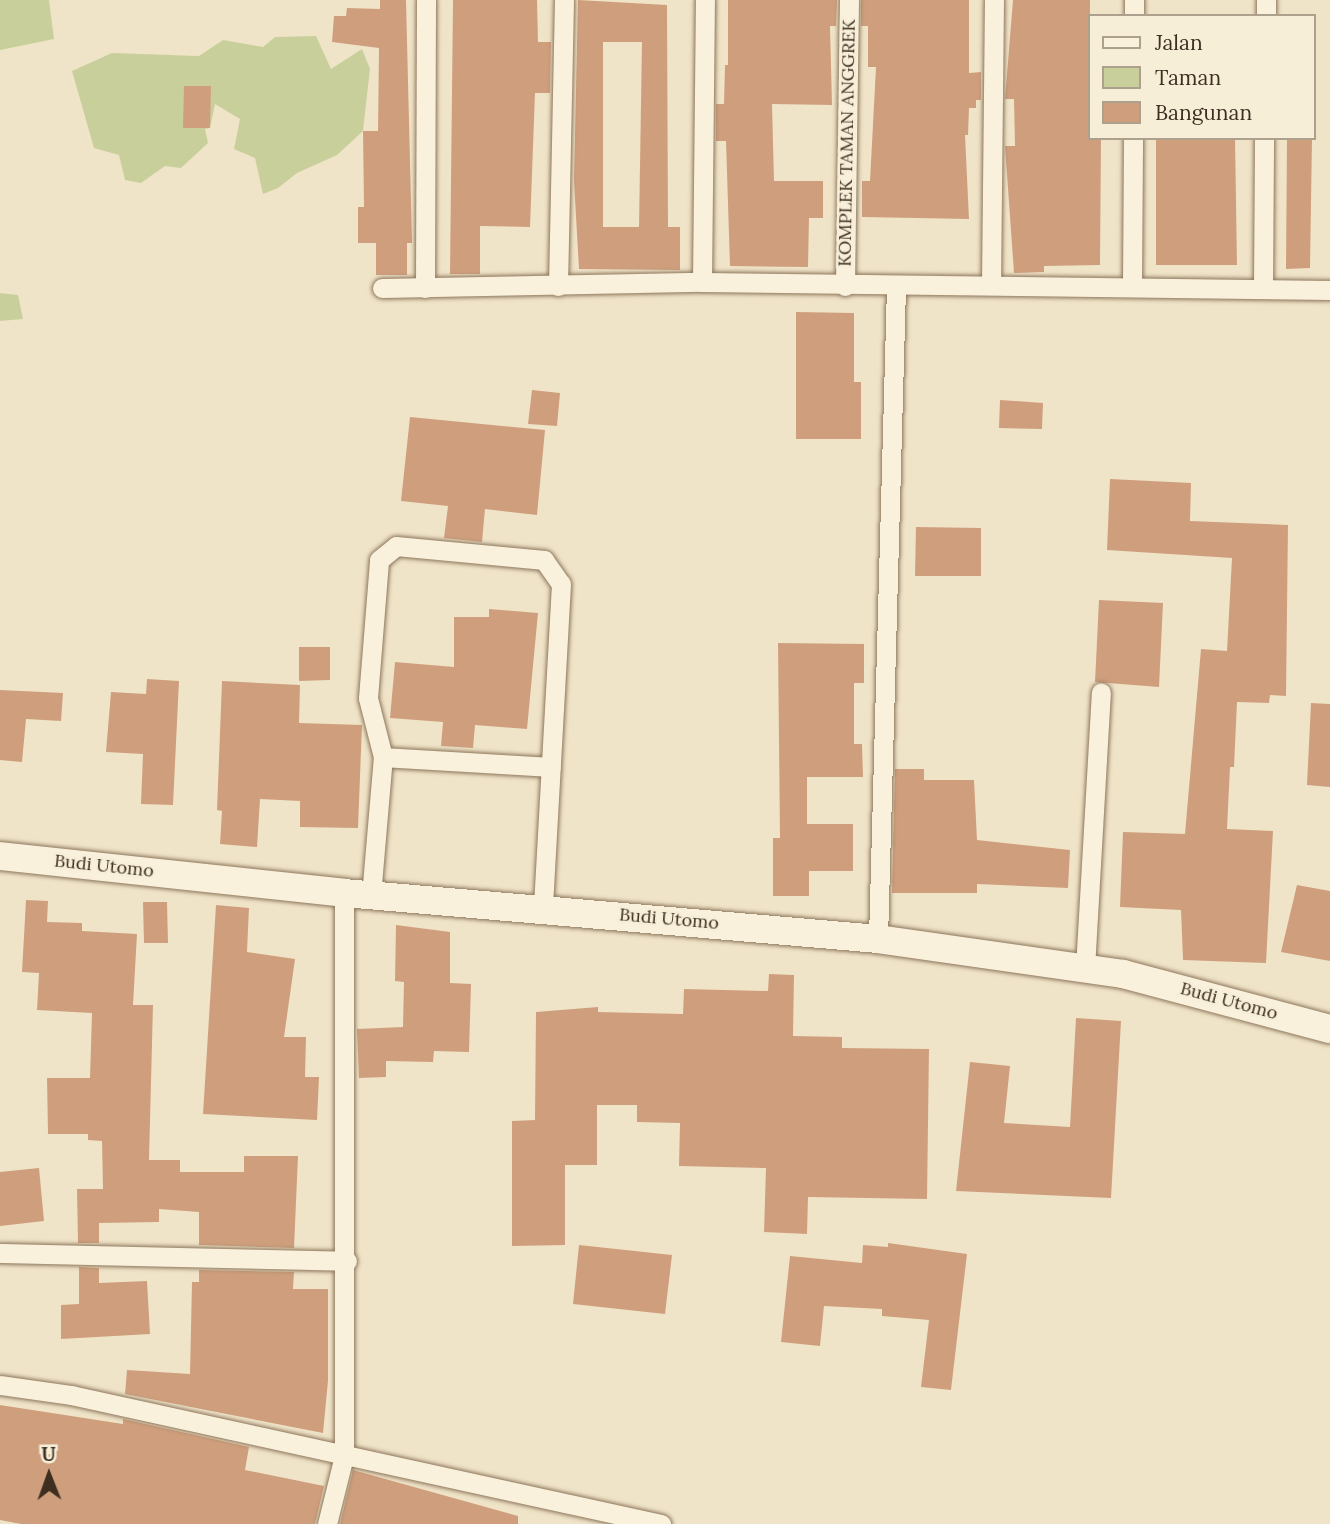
<!DOCTYPE html>
<html>
<head>
<meta charset="utf-8">
<style>
  body { margin:0 }
  #map { position:relative; width:1330px; height:1524px; overflow:hidden; background:#f0e4c8; font-family:Lora,serif }
  div>[style] { position:absolute }
  [style*='--x'] { left:calc(var(--x)*1px); top:calc(var(--y)*1px); width:calc(var(--w)*1px); rotate:calc(var(--a)*1deg) }
  .green>* { inset:0; background:#c9cf9b }
  .building>* { inset:0; background:#cf9f7d }
  .roads { filter:drop-shadow(0 0 2px #8d765c) drop-shadow(0 0 2px #8d765c) }
  .street>* { height:19px; margin:-9.5px; padding:0 9.5px; transform-origin:9.5px; border-radius:9.5px; background:#faf1dc }
  .secondary>* { height:28px; margin:-14px; padding:0 14px; transform-origin:14px; border-radius:14px; background:#faf1dc }
  span { translate:-50% -50%; white-space:nowrap; text-align:center; line-height:1.15; -webkit-text-stroke:5px #f7eed8; paint-order:stroke }
  .street-label { font-size:18px; color:#3d2e20 }
  .legend { position:absolute; left:1088px; top:14px; width:228px; height:126px; box-sizing:border-box; background:#f7eed8; border:2px solid #ada18e; margin:0; padding:9px 12px; list-style:none; font-size:21px; color:#3d2e20 }
  .legend li { display:flex; align-items:center; gap:14px; height:35px }
  .legend b { width:35px; border:2px solid #ada18e }
  .north { position:absolute; left:14px; top:1440px; width:70px; height:70px; -webkit-text-stroke:5px #f7eed8; paint-order:stroke; rotate:359deg; font-size:19px; font-weight:700; line-height:28px; text-align:center; color:#3d2e20 }
  .north::after { content:''; display:block; margin:auto; width:24px; height:32px; background:#3d2e20; clip-path:polygon(50% 0,100% 100%,50% 72%,0 100%) }
</style>
</head>
<body>
<div id="map">
  <div class="green">
    <div style="clip-path:polygon(0 0,49px 0,54px 39px,0 50px)"></div>
    <div style="clip-path:polygon(316px 36px,331px 69px,362px 49px,370px 69px,363px 131px,337px 155px,297px 173px,278px 188px,263px 194px,255px 158px,234px 149px,240px 119px,215px 104px,210px 128px,205px 129px,208px 143px,181px 168px,165px 166px,141px 183px,125px 180px,119px 155px,94px 148px,72px 71px,112px 53px,199px 56px,223px 40px,263px 47px,275px 37px)"></div>
    <div style="clip-path:polygon(0 293px,18px 295px,23px 319px,0 321px)"></div>
  </div>
  <div class="building">
    <div style="clip-path:polygon(380px 0,406px 0,412px 243px,407px 243px,407px 275px,376px 275px,376px 243px,358px 243px,358px 207px,364px 207px,363px 131px,378px 131px,379px 48px,332px 42px,334px 16px,346px 16px,347px 8px,380px 9px)"></div>
    <div style="clip-path:polygon(453px 0,537px 0,538px 42px,551px 42px,550px 93px,535px 93px,530px 227px,480px 226px,480px 274px,450px 274px)"></div>
    <div style="clip-path:polygon(evenodd,578px 0,667px 5px,668px 227px,680px 227px,680px 270px,579px 269px,574px 181px,578px 0,603px 42px,642px 42px,639px 227px,603px 227px,603px 42px)"></div>
    <div style="clip-path:polygon(728px 0,837px 0,836px 26px,830px 26px,832px 105px,772px 104px,774px 181px,823px 181px,823px 218px,809px 218px,808px 267px,730px 266px,726px 141px,716px 141px,716px 104px,724px 104px,725px 65px,728px 65px)"></div>
    <div style="clip-path:polygon(861px 0,969px 0,969px 73px,981px 72px,981px 100px,976px 100px,976px 108px,969px 108px,968px 135px,965px 135px,969px 219px,862px 217px,862px 181px,870px 181px,876px 67px,868px 67px,868px 26px,861px 26px)"></div>
    <div style="clip-path:polygon(1013px 0,1090px 0,1090px 138px,1101px 138px,1100px 265px,1044px 266px,1044px 272px,1014px 273px,1005px 146px,1015px 146px,1014px 99px,1005px 99px)"></div>
    <div style="clip-path:polygon(184px 86px,211px 86px,210px 128px,183px 128px)"></div>
    <div style="clip-path:polygon(1156px 138px,1235px 138px,1237px 265px,1156px 265px)"></div>
    <div style="clip-path:polygon(1287px 138px,1312px 138px,1310px 268px,1286px 269px)"></div>
    <div style="clip-path:polygon(796px 312px,854px 313px,854px 382px,861px 382px,861px 439px,796px 439px)"></div>
    <div style="clip-path:polygon(532px 390px,560px 393px,557px 426px,528px 424px)"></div>
    <div style="clip-path:polygon(1000px 400px,1043px 403px,1042px 429px,999px 428px)"></div>
    <div style="clip-path:polygon(410px 417px,545px 430px,537px 515px,485px 509px,482px 542px,444px 538px,448px 506px,401px 501px)"></div>
    <div style="clip-path:polygon(1110px 479px,1191px 483px,1190px 521px,1288px 525px,1286px 696px,1270px 695px,1269px 703px,1237px 702px,1234px 767px,1230px 767px,1227px 829px,1273px 831px,1266px 963px,1183px 960px,1181px 910px,1120px 907px,1123px 832px,1185px 834px,1201px 649px,1227px 651px,1232px 558px,1107px 550px)"></div>
    <div style="clip-path:polygon(916px 527px,981px 528px,981px 576px,915px 576px)"></div>
    <div style="clip-path:polygon(1099px 600px,1163px 603px,1159px 687px,1095px 682px)"></div>
    <div style="clip-path:polygon(489px 609px,538px 613px,527px 729px,475px 725px,473px 748px,441px 746px,443px 722px,390px 718px,395px 662px,454px 667px,454px 617px,489px 617px)"></div>
    <div style="clip-path:polygon(778px 643px,864px 644px,864px 683px,854px 683px,854px 744px,862px 744px,863px 777px,807px 777px,807px 824px,853px 824px,853px 871px,809px 871px,809px 896px,773px 896px,773px 838px,780px 838px)"></div>
    <div style="clip-path:polygon(299px 647px,330px 647px,330px 680px,299px 681px)"></div>
    <div style="clip-path:polygon(147px 679px,179px 681px,173px 805px,141px 804px,143px 754px,106px 752px,111px 692px,146px 694px)"></div>
    <div style="clip-path:polygon(222px 681px,300px 685px,299px 723px,362px 725px,358px 828px,300px 827px,300px 801px,260px 799px,257px 847px,220px 844px,222px 811px,217px 810px)"></div>
    <div style="clip-path:polygon(0 690px,63px 693px,61px 721px,26px 719px,22px 762px,0 760px)"></div>
    <div style="clip-path:polygon(1311px 703px,1330px 704px,1330px 787px,1307px 785px)"></div>
    <div style="clip-path:polygon(895px 769px,924px 769px,924px 780px,974px 780px,977px 840px,1070px 850px,1068px 888px,977px 884px,977px 893px,892px 893px)"></div>
    <div style="clip-path:polygon(1297px 885px,1330px 891px,1330px 961px,1281px 952px)"></div>
    <div style="clip-path:polygon(26px 900px,48px 901px,47px 922px,82px 923px,82px 931px,137px 934px,133px 1005px,153px 1005px,149px 1160px,180px 1160px,180px 1172px,244px 1172px,244px 1156px,298px 1156px,294px 1248px,199px 1245px,199px 1212px,159px 1209px,159px 1222px,99px 1223px,99px 1243px,78px 1243px,77px 1189px,103px 1189px,102px 1141px,88px 1140px,88px 1134px,48px 1134px,47px 1078px,90px 1078px,92px 1013px,37px 1010px,39px 973px,22px 972px)"></div>
    <div style="clip-path:polygon(143px 902px,167px 902px,168px 943px,144px 943px)"></div>
    <div style="clip-path:polygon(216px 905px,249px 908px,247px 952px,295px 959px,284px 1037px,306px 1037px,305px 1077px,319px 1077px,317px 1120px,203px 1114px)"></div>
    <div style="clip-path:polygon(396px 925px,450px 932px,450px 983px,471px 984px,469px 1052px,434px 1051px,433px 1062px,386px 1061px,386px 1077px,359px 1078px,357px 1029px,403px 1027px,404px 982px,395px 981px)"></div>
    <div style="clip-path:polygon(769px 974px,794px 975px,793px 1036px,842px 1037px,842px 1048px,929px 1049px,927px 1199px,808px 1197px,807px 1234px,764px 1232px,766px 1168px,679px 1166px,680px 1123px,637px 1122px,637px 1105px,597px 1105px,597px 1165px,565px 1165px,565px 1245px,512px 1246px,512px 1121px,535px 1120px,536px 1012px,598px 1007px,598px 1012px,683px 1014px,684px 989px,768px 991px)"></div>
    <div style="clip-path:polygon(1076px 1018px,1121px 1021px,1111px 1198px,956px 1191px,970px 1062px,1010px 1066px,1004px 1123px,1070px 1127px)"></div>
    <div style="clip-path:polygon(39px 1168px,44px 1221px,0 1226px,0 1172px)"></div>
    <div style="clip-path:polygon(888px 1243px,967px 1254px,951px 1390px,921px 1387px,929px 1320px,882px 1316px,882px 1309px,824px 1306px,820px 1346px,781px 1342px,790px 1256px,862px 1263px,863px 1245px,888px 1247px)"></div>
    <div style="clip-path:polygon(579px 1245px,672px 1255px,665px 1314px,573px 1304px)"></div>
    <div style="clip-path:polygon(79px 1267px,99px 1268px,99px 1283px,147px 1281px,150px 1334px,61px 1339px,61px 1305px,79px 1304px)"></div>
    <div style="clip-path:polygon(199px 1270px,294px 1272px,293px 1289px,328px 1289px,328px 1381px,323px 1433px,125px 1394px,127px 1370px,190px 1374px,192px 1282px,199px 1282px)"></div>
    <div style="clip-path:polygon(0 1405px,123px 1424px,123px 1419px,249px 1447px,245px 1470px,324px 1486px,315px 1524px,21px 1524px,0 1520px)"></div>
    <div style="clip-path:polygon(353px 1470px,518px 1516px,518px 1524px,340px 1524px)"></div>
  </div>
  <div class="roads">
    <div class="street">
      <div style="--x:1134;--y:16;--w:16;--a:-90"></div>
      <div style="--x:1266;--y:16;--w:16;--a:-90"></div>
      <div style="--x:702;--y:282;--w:282;--a:-89.4"></div>
      <div style="--x:991;--y:285;--w:285;--a:-89.4"></div>
      <div style="--x:558;--y:286;--w:286;--a:-88.8"></div>
      <div style="--x:845;--y:286;--w:286;--a:-89.2"></div>
      <div style="--x:1132;--y:286;--w:148;--a:-89.6"></div>
      <div style="--x:382;--y:288;--w:320;--a:-1.1"></div>
      <div style="--x:702;--y:282;--w:628;--a:0.73"></div>
      <div style="--x:425;--y:288;--w:288;--a:-89.8"></div>
      <div style="--x:1263;--y:288;--w:150;--a:-89.6"></div>
      <div style="--x:383;--y:757;--w:168;--a:3.4"></div>
      <div style="--x:371;--y:896;--w:140;--a:-85.1"></div>
      <div style="--x:383;--y:757;--w:61;--a:-104.3"></div>
      <div style="--x:368;--y:698;--w:138;--a:-85.4"></div>
      <div style="--x:379;--y:560;--w:22;--a:-39"></div>
      <div style="--x:396;--y:546;--w:149;--a:5.4"></div>
      <div style="--x:544;--y:560;--w:29;--a:55"></div>
      <div style="--x:561;--y:584;--w:324;--a:93.2"></div>
      <div style="--x:878;--y:939;--w:651;--a:-88.42"></div>
      <div style="--x:1085;--y:968;--w:276;--a:-86.7"></div>
      <div style="--x:0;--y:1253;--w:347;--a:1.3"></div>
      <div style="--x:0;--y:1385;--w:72;--a:8"></div>
      <div style="--x:71;--y:1395;--w:604;--a:12.33"></div>
      <div style="--x:327;--y:1524;--w:70;--a:-76"></div>
      <div style="--x:344;--y:1456;--w:563;--a:-90"></div>
    </div>
    <div class="secondary">
      <div style="--x:0;--y:856;--w:346;--a:6.1"></div>
      <div style="--x:344;--y:893;--w:536;--a:4.92"></div>
      <div style="--x:878;--y:939;--w:247;--a:8.1"></div>
      <div style="--x:1123;--y:974;--w:214;--a:14.9"></div>
    </div>
  </div>
  <div class="street-label">
    <span style="left:847px;top:143px;rotate:-89deg">KOMPLEK TAMAN ANGGREK</span>
    <span style="left:104px;top:866px;rotate:6deg">Budi Utomo</span>
    <span style="left:669px;top:919px;rotate:5deg">Budi Utomo</span>
    <span style="left:1229px;top:1001px;rotate:15deg">Budi Utomo</span>
  </div>
  <ul class="legend">
  <li><b style="height:9px;background:#faf1dc"></b>Jalan</li>
  <li><b style="height:19px;background:#c9cf9b"></b>Taman</li>
  <li><b style="height:19px;background:#cf9f7d"></b>Bangunan</li>
  </ul>
  <div class="north">U</div>
</div>
</body>
</html>
